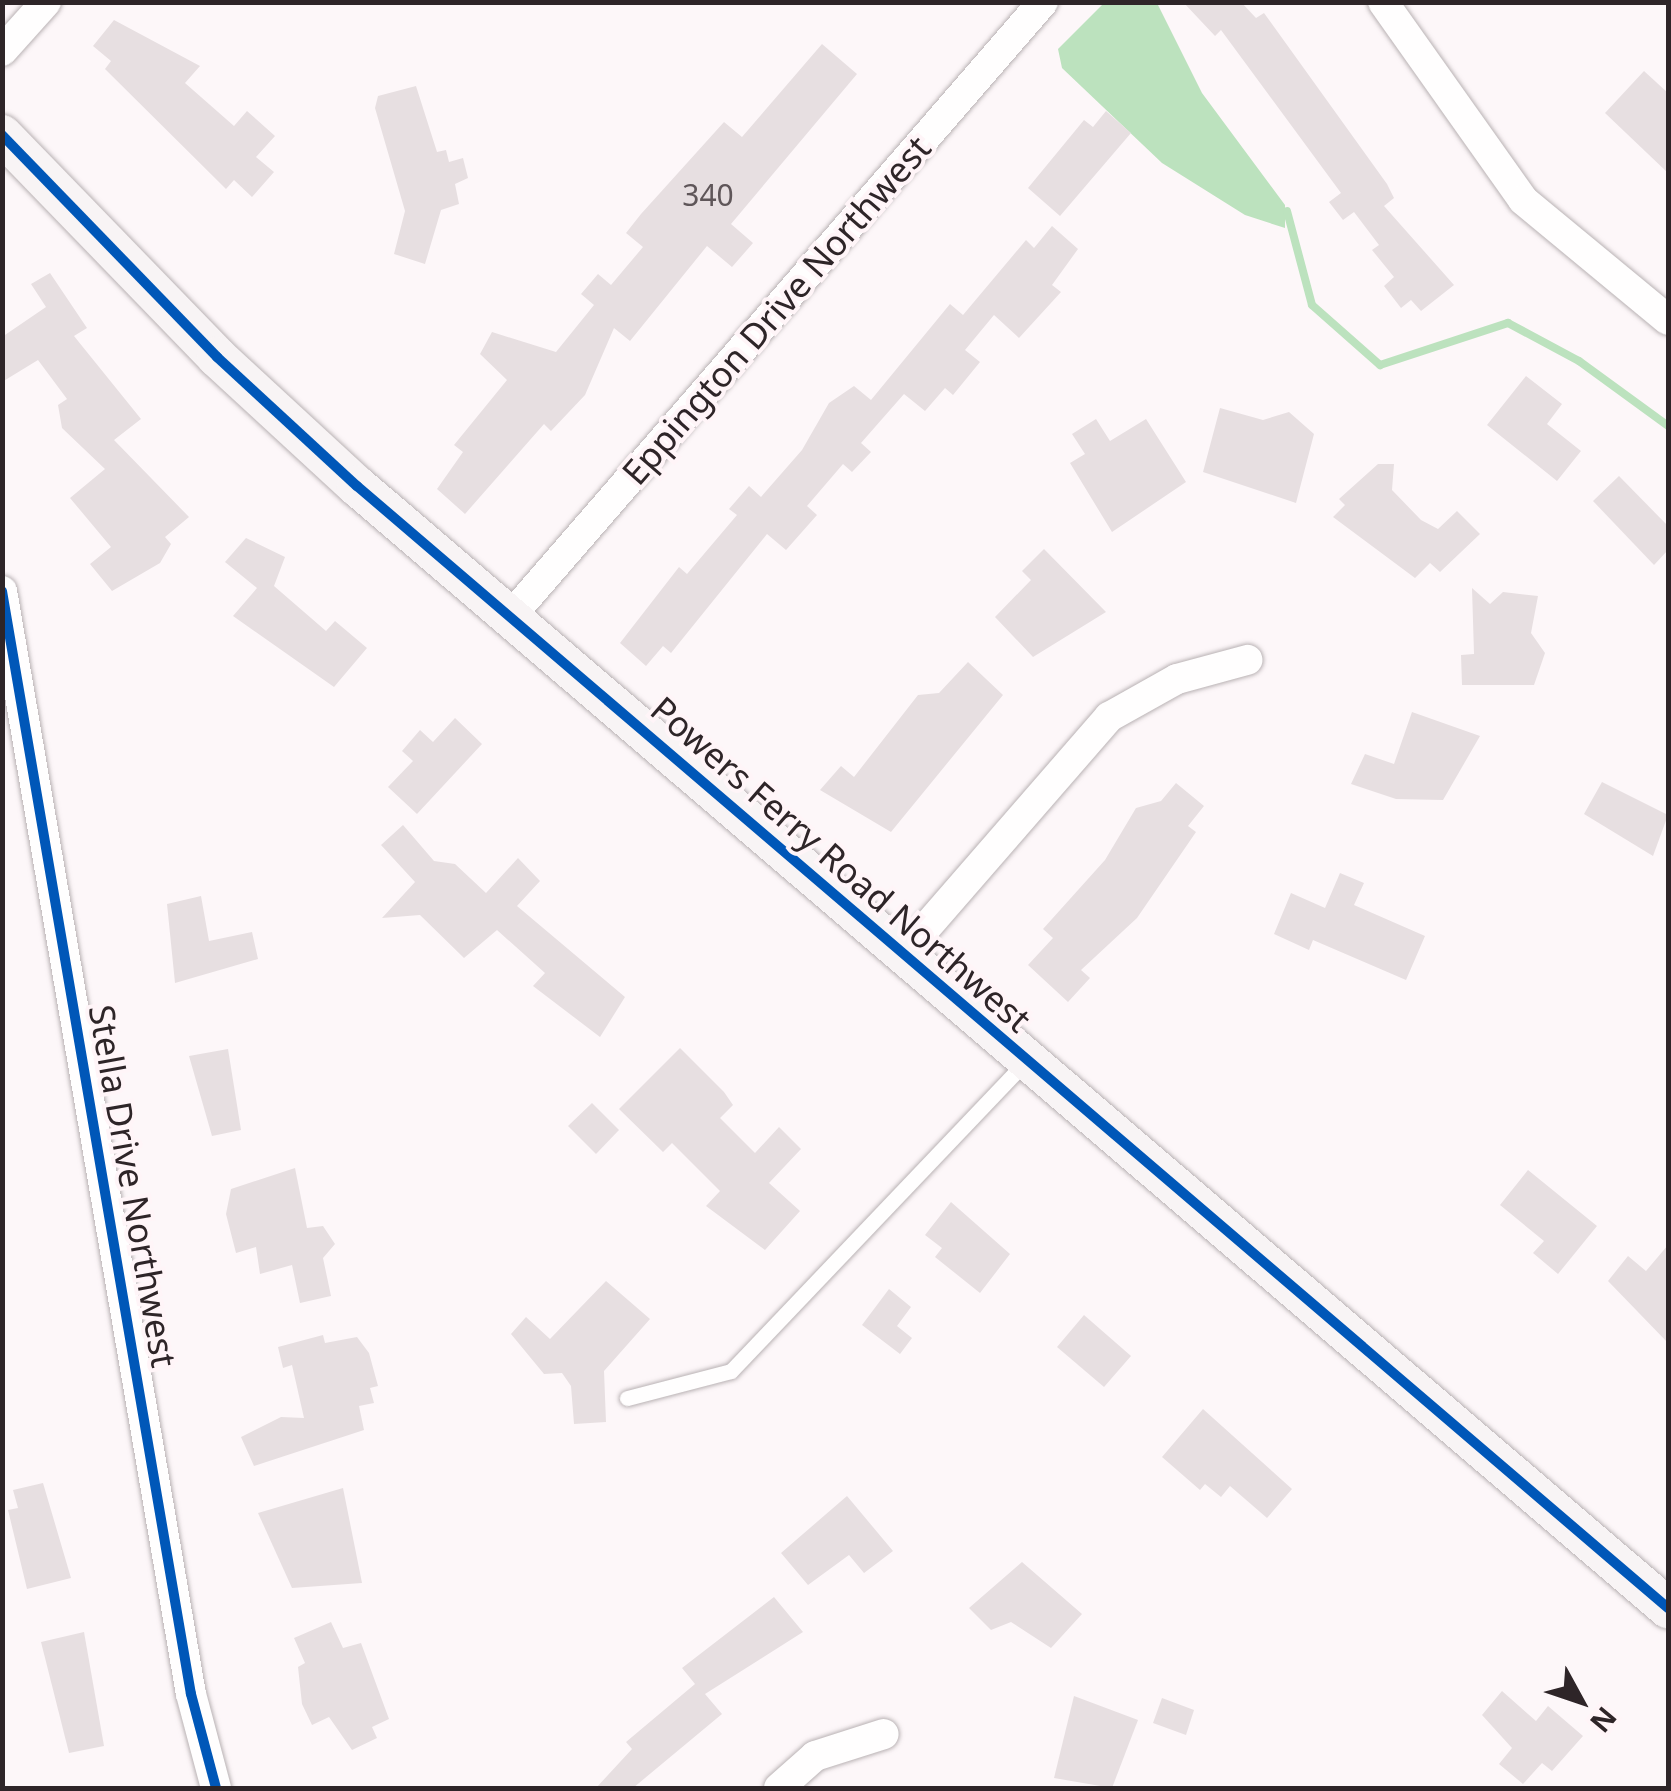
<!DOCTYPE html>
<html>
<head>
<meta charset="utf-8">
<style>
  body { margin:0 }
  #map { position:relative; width:1671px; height:1791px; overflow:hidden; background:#fdf7f9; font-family:"Noto Sans",sans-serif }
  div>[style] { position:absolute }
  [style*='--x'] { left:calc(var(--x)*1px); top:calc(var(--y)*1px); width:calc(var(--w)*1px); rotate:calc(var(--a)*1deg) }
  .water>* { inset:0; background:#bce2be }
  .stream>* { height:8px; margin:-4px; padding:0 4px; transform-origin:4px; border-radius:4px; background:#bce2be }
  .building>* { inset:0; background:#e7dfe1 }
  .roads { filter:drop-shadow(0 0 2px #b9b2b4) drop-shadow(0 0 2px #b9b2b4) }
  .lane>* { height:15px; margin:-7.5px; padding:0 7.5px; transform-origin:7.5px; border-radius:7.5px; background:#fffefe }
  .street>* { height:30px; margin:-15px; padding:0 15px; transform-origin:15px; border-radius:15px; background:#fffefe }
  .secondary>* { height:40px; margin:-20px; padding:0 20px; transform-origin:20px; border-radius:20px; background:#f8f4f5 }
  .cycleway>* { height:10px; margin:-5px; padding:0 5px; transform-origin:5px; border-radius:5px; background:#0057b8 }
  span { translate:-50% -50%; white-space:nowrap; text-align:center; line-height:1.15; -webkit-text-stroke:8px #fff5f8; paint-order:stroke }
  .number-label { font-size:30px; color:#5f5659 }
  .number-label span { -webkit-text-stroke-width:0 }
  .street-label { font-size:35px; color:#2e2528 }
  .frame { position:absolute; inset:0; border:5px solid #2e2528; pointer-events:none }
  .north { position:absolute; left:1531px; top:1651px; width:100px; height:100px; -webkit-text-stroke:8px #fff5f8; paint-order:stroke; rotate:130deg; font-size:28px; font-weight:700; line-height:40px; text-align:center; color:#2e2528 }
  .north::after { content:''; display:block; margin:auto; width:35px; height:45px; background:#2e2528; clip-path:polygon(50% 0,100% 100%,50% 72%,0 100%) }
</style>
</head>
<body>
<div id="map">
  <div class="water">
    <div style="clip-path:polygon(1104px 3px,1157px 3px,1202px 93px,1285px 205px,1285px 228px,1245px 215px,1162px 163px,1062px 68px,1058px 49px)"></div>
  </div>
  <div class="stream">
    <div style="--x:1287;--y:211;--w:97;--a:75.1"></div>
    <div style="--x:1312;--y:305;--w:91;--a:41.4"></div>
    <div style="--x:1380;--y:365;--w:135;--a:-18.2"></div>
    <div style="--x:1508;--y:323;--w:81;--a:28.2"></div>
    <div style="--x:1579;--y:361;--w:110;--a:36.1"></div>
  </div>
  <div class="building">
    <div style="clip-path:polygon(1183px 2px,1241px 2px,1256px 18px,1264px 13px,1387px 184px,1394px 198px,1384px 206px,1454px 285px,1421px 311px,1411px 300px,1401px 308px,1384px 286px,1394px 277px,1372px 250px,1379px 245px,1354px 212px,1343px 220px,1329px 202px,1341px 193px,1221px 30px,1215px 36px)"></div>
    <div style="clip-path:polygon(114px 20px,200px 66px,185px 83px,234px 126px,247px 111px,275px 136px,256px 157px,274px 172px,252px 197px,234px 180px,226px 189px,105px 69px,111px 61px,93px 46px)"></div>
    <div style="clip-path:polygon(822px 44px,857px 74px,731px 224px,753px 243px,732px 267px,707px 246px,630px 341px,614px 328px,585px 395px,551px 431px,544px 424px,465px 514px,437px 489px,463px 452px,454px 445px,507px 380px,480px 354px,492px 332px,556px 352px,594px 305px,581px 294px,598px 274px,611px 285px,643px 247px,626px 233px,641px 214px,724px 122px,742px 137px)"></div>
    <div style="clip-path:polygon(1644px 71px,1668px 93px,1668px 173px,1605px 113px)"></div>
    <div style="clip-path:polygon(416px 86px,437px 152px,446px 150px,449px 162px,463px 158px,468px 178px,455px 184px,459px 204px,441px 210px,425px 264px,394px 254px,405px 211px,375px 108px,378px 96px)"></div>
    <div style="clip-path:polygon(1106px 111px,1131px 133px,1060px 216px,1028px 188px,1084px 120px,1093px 127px)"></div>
    <div style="clip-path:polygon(1052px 226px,1078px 249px,1052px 285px,1061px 292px,1019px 338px,994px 315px,965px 350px,980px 362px,953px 395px,945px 388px,925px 411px,904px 394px,861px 443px,871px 452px,852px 472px,843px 464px,807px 506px,817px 515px,786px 550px,767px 534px,671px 653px,663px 646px,646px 666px,620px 643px,679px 567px,687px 574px,737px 515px,729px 509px,749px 486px,761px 497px,802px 450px,829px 403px,854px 386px,871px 400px,950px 304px,963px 315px,1026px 240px,1034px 248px)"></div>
    <div style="clip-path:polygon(50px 273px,87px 328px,74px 336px,141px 419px,114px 440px,189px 517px,165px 537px,171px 544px,160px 563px,112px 591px,90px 564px,111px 547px,70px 498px,105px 469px,62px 428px,58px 405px,67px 399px,38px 360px,2px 382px,2px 337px,46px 307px,31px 284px)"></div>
    <div style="clip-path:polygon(1526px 376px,1562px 404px,1547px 424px,1581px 451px,1557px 481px,1487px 425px)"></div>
    <div style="clip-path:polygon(1220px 408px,1263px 420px,1289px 412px,1314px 434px,1296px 503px,1203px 472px)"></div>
    <div style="clip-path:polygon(1096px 419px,1110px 441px,1146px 419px,1186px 482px,1112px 532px,1070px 463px,1085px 454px,1072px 434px)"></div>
    <div style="clip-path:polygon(1378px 464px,1394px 464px,1392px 490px,1421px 520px,1438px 529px,1457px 511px,1480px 534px,1440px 572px,1430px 563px,1415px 578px,1333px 517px,1345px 505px,1339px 499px)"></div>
    <div style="clip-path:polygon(1619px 476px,1668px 526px,1668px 550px,1654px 565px,1593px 501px)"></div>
    <div style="clip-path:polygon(246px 538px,285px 557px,274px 586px,326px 631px,335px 621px,367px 648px,334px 687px,233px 616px,257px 588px,225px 562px)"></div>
    <div style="clip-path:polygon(1044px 549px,1106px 612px,1033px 657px,995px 617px,1031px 580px,1022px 571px)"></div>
    <div style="clip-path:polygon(1472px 588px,1490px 604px,1503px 592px,1538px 596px,1531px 633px,1545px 653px,1534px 685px,1462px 685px,1461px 655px,1474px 654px)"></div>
    <div style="clip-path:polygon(968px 662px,1003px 695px,891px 832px,820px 790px,841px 766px,854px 777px,918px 695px,939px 693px)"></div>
    <div style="clip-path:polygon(1412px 712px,1480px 736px,1443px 800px,1396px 799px,1351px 784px,1365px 754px,1394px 764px)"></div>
    <div style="clip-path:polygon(455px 718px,482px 744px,417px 814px,388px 787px,413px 761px,402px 751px,420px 730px,433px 742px)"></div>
    <div style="clip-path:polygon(1602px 782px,1668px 815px,1653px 856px,1584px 814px)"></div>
    <div style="clip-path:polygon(1176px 783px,1204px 806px,1188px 826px,1196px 832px,1137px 918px,1081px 970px,1090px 978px,1068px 1002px,1028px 965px,1053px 938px,1043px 929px,1105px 860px,1136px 808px,1161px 801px)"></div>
    <div style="clip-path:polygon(403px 825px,434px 861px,455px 864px,486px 893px,518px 858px,540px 881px,517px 906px,625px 997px,600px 1037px,533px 986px,545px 973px,497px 930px,464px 958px,420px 915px,382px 918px,415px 882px,381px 845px)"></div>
    <div style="clip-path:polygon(1340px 873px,1364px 883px,1354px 905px,1425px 936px,1406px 980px,1313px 940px,1309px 950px,1274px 934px,1291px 893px,1325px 908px)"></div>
    <div style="clip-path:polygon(201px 896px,209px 941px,252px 932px,258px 959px,175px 983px,167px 904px)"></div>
    <div style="clip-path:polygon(680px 1048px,724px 1092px,733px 1105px,720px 1118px,755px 1153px,779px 1127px,801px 1149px,769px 1183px,800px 1211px,765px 1250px,706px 1206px,720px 1191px,672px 1143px,663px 1152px,619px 1109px)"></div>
    <div style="clip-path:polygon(228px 1049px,241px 1130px,212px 1136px,189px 1056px)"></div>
    <div style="clip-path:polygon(592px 1103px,619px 1130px,596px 1154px,568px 1126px)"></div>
    <div style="clip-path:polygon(295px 1168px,307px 1228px,323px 1226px,335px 1244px,323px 1258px,331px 1296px,300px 1303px,292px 1265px,260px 1274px,256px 1247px,236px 1253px,226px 1214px,231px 1189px)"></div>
    <div style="clip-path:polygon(1528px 1170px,1597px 1226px,1558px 1274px,1533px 1253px,1544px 1241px,1500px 1205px)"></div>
    <div style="clip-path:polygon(951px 1202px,1010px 1254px,980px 1293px,935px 1257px,942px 1248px,925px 1235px)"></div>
    <div style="clip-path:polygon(1668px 1245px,1668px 1343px,1608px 1281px,1628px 1256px,1646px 1271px)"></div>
    <div style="clip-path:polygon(606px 1281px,650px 1319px,604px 1371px,606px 1422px,574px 1424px,571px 1386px,562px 1373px,544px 1374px,511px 1334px,526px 1317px,550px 1339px)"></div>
    <div style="clip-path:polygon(889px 1289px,911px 1307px,897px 1326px,912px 1338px,900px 1354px,862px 1325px)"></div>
    <div style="clip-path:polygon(1084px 1315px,1131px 1356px,1104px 1387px,1057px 1347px)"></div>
    <div style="clip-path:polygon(323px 1335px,325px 1343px,357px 1337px,369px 1353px,378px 1386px,370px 1388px,374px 1403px,359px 1406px,364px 1430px,254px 1466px,241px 1437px,281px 1417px,304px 1418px,292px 1365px,283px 1368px,278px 1347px)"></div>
    <div style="clip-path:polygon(1203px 1409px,1292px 1489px,1267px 1518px,1230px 1486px,1221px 1497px,1205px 1484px,1200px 1490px,1162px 1457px)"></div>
    <div style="clip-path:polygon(43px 1483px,71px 1578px,27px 1589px,8px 1510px,18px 1508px,13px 1490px)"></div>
    <div style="clip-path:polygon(343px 1488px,362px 1583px,292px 1588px,258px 1513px)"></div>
    <div style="clip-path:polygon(847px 1496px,893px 1551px,864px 1573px,849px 1555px,808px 1585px,781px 1553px)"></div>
    <div style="clip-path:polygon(1022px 1562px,1082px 1614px,1051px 1648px,1011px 1622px,991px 1630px,969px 1608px)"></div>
    <div style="clip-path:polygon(774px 1597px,803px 1632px,705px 1694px,722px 1714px,633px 1788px,596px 1788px,632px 1749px,626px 1742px,695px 1684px,682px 1668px)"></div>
    <div style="clip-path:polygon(331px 1622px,343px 1648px,361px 1643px,389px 1719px,372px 1727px,377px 1738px,352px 1750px,329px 1717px,312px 1725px,302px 1704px,298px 1667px,305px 1663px,294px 1638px)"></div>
    <div style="clip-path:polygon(84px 1632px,104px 1746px,69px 1753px,41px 1642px)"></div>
    <div style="clip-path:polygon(1502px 1691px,1536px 1721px,1548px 1706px,1583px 1736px,1552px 1771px,1542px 1763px,1523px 1784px,1499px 1764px,1512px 1748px,1482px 1715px)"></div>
    <div style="clip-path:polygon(1074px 1696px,1138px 1720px,1112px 1788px,1054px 1778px)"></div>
    <div style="clip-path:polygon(1162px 1698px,1194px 1710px,1186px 1735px,1153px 1723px)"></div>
  </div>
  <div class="roads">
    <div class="lane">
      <div style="--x:627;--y:1398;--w:107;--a:-14.6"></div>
      <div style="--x:731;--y:1371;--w:429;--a:-46.4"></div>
    </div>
    <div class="street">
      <div style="--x:1383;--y:2;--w:242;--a:54.7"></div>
      <div style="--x:1523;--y:200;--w:188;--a:39.6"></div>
      <div style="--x:2;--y:51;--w:66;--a:-48.1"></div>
      <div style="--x:2;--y:591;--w:1119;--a:80.28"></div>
      <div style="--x:191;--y:1694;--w:97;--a:75.1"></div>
      <div style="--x:510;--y:617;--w:814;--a:-49.09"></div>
      <div style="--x:904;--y:953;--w:313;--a:-49"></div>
      <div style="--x:1109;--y:717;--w:78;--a:-29.2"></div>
      <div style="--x:1177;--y:679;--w:73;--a:-15.2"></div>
      <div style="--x:779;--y:1788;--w:48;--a:-41.6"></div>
      <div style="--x:815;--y:1756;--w:72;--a:-17.7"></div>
    </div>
    <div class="secondary">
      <div style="--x:2;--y:135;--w:309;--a:45.9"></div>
      <div style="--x:217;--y:357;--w:190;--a:42.7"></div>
      <div style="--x:357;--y:486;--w:1726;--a:40.56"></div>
    </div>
  </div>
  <div class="cycleway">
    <div style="--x:2;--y:135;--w:309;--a:45.9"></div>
    <div style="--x:217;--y:357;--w:190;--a:42.7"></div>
    <div style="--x:357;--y:486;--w:1726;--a:40.56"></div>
    <div style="--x:2;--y:591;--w:1119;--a:80.28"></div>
    <div style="--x:191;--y:1694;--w:97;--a:75.1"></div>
  </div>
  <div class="number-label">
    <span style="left:708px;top:195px">340</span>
  </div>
  <div class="street-label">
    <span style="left:776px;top:310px;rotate:-49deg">Eppington Drive Northwest</span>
    <span style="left:841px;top:864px;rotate:41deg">Powers Ferry Road Northwest</span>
    <span style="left:133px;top:1186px;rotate:80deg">Stella Drive Northwest</span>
  </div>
  <div class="frame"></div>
  <div class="north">N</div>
</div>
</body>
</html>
